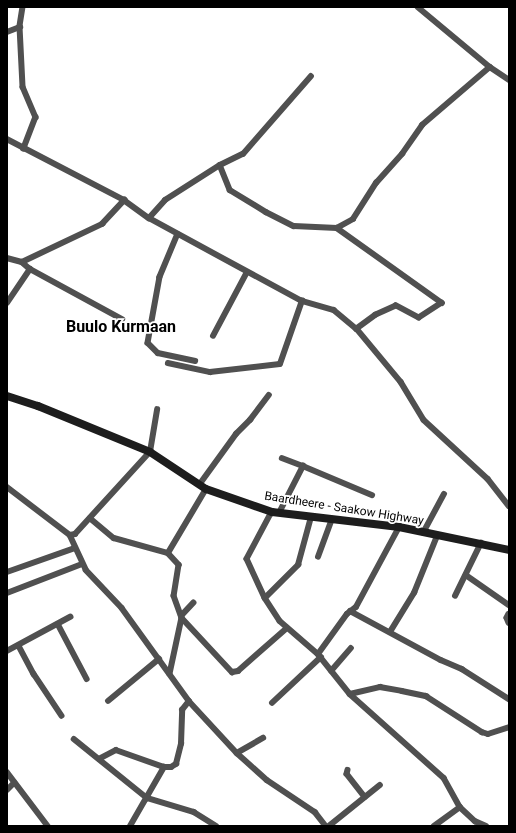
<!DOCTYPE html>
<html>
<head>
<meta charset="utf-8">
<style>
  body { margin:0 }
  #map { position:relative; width:516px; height:833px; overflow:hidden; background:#fff; font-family:Roboto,sans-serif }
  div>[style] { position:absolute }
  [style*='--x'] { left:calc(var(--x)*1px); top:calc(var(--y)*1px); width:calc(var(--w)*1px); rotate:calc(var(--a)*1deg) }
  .street>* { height:5.5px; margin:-2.75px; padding:0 2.75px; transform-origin:2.75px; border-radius:2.75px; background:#505050 }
  .secondary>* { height:8px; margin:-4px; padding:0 4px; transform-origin:4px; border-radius:4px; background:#1d1d1d }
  span { translate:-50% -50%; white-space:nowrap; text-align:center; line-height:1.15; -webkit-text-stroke:3.5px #fff; paint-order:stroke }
  .street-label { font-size:12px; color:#000 }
  .district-label { font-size:16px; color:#000; font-weight:700 }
  .frame { position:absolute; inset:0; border:8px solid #000; pointer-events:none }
</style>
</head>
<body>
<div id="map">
  <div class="street">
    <div style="--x:23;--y:7;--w:20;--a:99"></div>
    <div style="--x:20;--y:27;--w:60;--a:87.1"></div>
    <div style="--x:23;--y:87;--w:33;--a:67"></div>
    <div style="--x:36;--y:117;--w:34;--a:111"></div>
    <div style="--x:418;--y:7;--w:94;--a:39.8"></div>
    <div style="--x:490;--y:67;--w:23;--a:34"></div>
    <div style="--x:7;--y:32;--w:14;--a:-21"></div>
    <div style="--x:7;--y:139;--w:132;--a:27.5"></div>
    <div style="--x:124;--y:200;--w:31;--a:36"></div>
    <div style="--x:149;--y:218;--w:174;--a:28.5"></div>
    <div style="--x:302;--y:301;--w:33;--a:16"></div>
    <div style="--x:334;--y:310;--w:30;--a:40"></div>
    <div style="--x:357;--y:329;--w:69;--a:50.3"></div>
    <div style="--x:401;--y:382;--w:44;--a:58.8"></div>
    <div style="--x:424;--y:420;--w:87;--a:42.7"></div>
    <div style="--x:488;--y:479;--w:34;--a:52"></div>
    <div style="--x:220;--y:165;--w:27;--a:68"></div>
    <div style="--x:230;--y:190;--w:42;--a:31.4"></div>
    <div style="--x:266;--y:212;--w:31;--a:27"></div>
    <div style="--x:294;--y:226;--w:43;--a:2.7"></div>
    <div style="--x:337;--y:228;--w:129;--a:35.5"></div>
    <div style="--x:442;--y:303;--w:27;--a:147"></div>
    <div style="--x:419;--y:318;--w:26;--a:-152"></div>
    <div style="--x:396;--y:306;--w:22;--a:156"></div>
    <div style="--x:376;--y:315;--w:24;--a:144"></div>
    <div style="--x:149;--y:218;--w:24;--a:-48"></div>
    <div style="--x:165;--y:200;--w:65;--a:-32.5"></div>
    <div style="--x:220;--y:165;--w:25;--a:-26"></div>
    <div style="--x:243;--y:154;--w:103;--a:-48.9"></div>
    <div style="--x:337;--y:228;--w:18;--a:-29"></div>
    <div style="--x:353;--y:219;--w:43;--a:-57.4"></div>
    <div style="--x:376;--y:183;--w:39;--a:-48"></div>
    <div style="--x:402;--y:154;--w:35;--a:-55"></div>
    <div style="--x:422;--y:125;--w:89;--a:-40.5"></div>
    <div style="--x:178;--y:234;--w:47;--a:112.7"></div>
    <div style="--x:160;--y:277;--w:67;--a:100.3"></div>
    <div style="--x:148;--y:343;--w:14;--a:45"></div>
    <div style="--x:158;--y:353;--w:38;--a:12"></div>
    <div style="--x:7;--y:258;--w:16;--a:15"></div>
    <div style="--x:22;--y:262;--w:89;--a:-25.4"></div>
    <div style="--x:102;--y:224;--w:33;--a:-47"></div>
    <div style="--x:22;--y:262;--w:11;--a:41"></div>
    <div style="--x:30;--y:269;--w:105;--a:28.5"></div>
    <div style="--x:7;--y:303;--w:41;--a:-55.9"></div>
    <div style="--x:213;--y:336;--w:72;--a:-62"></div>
    <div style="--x:168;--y:363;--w:43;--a:12.1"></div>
    <div style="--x:210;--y:372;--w:70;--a:-6.5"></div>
    <div style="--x:280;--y:364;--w:67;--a:-70.8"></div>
    <div style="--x:282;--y:458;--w:22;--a:21"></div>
    <div style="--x:199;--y:485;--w:63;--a:-54"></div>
    <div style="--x:236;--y:434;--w:20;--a:-45"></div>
    <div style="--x:250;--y:420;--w:31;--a:-53"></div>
    <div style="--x:7;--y:487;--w:79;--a:37.3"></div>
    <div style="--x:70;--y:535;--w:5;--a:-11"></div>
    <div style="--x:75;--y:534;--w:111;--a:-47.6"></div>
    <div style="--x:150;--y:452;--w:43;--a:-80.5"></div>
    <div style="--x:272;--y:512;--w:53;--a:118"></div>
    <div style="--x:247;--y:559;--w:43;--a:65.2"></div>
    <div style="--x:265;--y:598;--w:27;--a:57"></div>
    <div style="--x:280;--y:621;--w:50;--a:41"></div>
    <div style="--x:318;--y:654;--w:51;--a:51.3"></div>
    <div style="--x:350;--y:694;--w:126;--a:41.8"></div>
    <div style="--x:444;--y:778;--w:33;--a:61"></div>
    <div style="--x:460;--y:807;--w:21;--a:43"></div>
    <div style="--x:475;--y:821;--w:12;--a:24"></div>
    <div style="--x:279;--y:513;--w:53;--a:-62.9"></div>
    <div style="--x:303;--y:466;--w:75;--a:22.8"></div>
    <div style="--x:90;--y:518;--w:31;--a:40"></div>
    <div style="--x:114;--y:538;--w:56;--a:15.5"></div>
    <div style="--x:168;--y:553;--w:16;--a:47"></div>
    <div style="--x:179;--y:565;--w:31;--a:99"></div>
    <div style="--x:174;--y:596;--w:23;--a:70"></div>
    <div style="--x:182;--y:618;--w:57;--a:102.1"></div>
    <div style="--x:423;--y:533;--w:44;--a:-61.7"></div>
    <div style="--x:70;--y:535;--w:38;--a:65"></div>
    <div style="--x:86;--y:570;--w:52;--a:46.5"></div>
    <div style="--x:122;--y:608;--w:115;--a:54.2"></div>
    <div style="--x:189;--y:701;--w:71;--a:47.3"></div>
    <div style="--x:237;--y:753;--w:40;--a:42"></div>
    <div style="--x:267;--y:780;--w:58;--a:33.7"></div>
    <div style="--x:315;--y:812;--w:18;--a:52"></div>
    <div style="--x:168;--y:553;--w:74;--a:-59.3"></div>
    <div style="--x:318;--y:557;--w:40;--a:-69.8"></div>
    <div style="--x:7;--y:572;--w:72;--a:-19.4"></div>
    <div style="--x:466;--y:575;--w:52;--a:34.9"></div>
    <div style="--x:7;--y:593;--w:80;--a:-21.1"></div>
    <div style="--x:455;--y:596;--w:59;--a:-63.9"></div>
    <div style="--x:265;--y:598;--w:47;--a:-45"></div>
    <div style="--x:298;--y:565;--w:50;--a:-74.8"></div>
    <div style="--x:350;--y:611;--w:103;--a:28.3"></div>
    <div style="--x:441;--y:660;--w:23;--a:23"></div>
    <div style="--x:462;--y:669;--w:56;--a:32.6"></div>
    <div style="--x:509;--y:614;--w:4;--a:117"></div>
    <div style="--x:507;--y:618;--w:5;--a:68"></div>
    <div style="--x:181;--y:616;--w:18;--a:-47"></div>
    <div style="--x:182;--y:618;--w:74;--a:47.2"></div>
    <div style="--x:232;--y:672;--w:6;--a:-9"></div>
    <div style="--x:238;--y:671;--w:65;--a:-41.3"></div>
    <div style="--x:58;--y:624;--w:62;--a:62.2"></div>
    <div style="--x:390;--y:632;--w:46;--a:-58.4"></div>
    <div style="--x:414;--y:593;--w:61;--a:-68"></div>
    <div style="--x:19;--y:646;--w:32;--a:62"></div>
    <div style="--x:34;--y:674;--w:50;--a:56.3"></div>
    <div style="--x:7;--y:651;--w:72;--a:-28.4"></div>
    <div style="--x:318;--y:654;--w:49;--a:-54.1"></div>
    <div style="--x:347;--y:614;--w:11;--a:-38"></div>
    <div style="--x:356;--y:607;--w:91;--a:-61.7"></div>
    <div style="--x:331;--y:671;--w:30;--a:-49"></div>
    <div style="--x:350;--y:694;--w:31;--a:-13"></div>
    <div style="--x:380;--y:687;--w:22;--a:10"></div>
    <div style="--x:402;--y:691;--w:25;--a:12"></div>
    <div style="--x:426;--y:696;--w:67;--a:32.7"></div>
    <div style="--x:482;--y:732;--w:6;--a:18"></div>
    <div style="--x:488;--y:734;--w:22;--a:-18"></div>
    <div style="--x:108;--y:701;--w:66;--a:-39.5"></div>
    <div style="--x:272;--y:703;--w:67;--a:-43.2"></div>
    <div style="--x:74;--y:739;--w:94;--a:38.9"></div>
    <div style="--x:147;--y:798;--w:49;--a:16.6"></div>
    <div style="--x:194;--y:812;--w:26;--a:32"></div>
    <div style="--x:237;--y:753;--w:30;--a:-30"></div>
    <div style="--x:99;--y:759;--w:19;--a:-28"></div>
    <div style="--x:116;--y:750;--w:51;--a:19.5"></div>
    <div style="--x:348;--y:770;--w:4;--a:104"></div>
    <div style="--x:347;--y:774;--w:29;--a:52"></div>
    <div style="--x:7;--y:772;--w:68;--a:52.8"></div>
    <div style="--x:7;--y:790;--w:10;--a:-45"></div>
    <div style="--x:130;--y:826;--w:68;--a:-60"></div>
    <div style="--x:164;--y:767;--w:7;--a:0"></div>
    <div style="--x:171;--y:767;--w:6;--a:-31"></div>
    <div style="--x:176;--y:764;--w:21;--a:-76"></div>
    <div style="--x:181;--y:744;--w:34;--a:-88"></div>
    <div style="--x:182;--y:710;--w:11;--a:-52"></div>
    <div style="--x:329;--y:826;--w:65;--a:-38.8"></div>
    <div style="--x:434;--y:826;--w:32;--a:-36"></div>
  </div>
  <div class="secondary">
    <div style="--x:7;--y:396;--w:33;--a:18"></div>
    <div style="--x:38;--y:406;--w:121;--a:22.3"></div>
    <div style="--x:150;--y:452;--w:67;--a:33.5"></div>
    <div style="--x:206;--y:489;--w:70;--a:19.2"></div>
    <div style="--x:272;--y:512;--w:128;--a:6.7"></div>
    <div style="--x:399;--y:527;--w:112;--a:11.8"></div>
  </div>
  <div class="street-label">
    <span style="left:344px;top:509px;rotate:9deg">Baardheere - Saakow Highway</span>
  </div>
  <div class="district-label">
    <span style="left:121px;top:327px">Buulo Kurmaan</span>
  </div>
  <div class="frame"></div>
</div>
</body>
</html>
